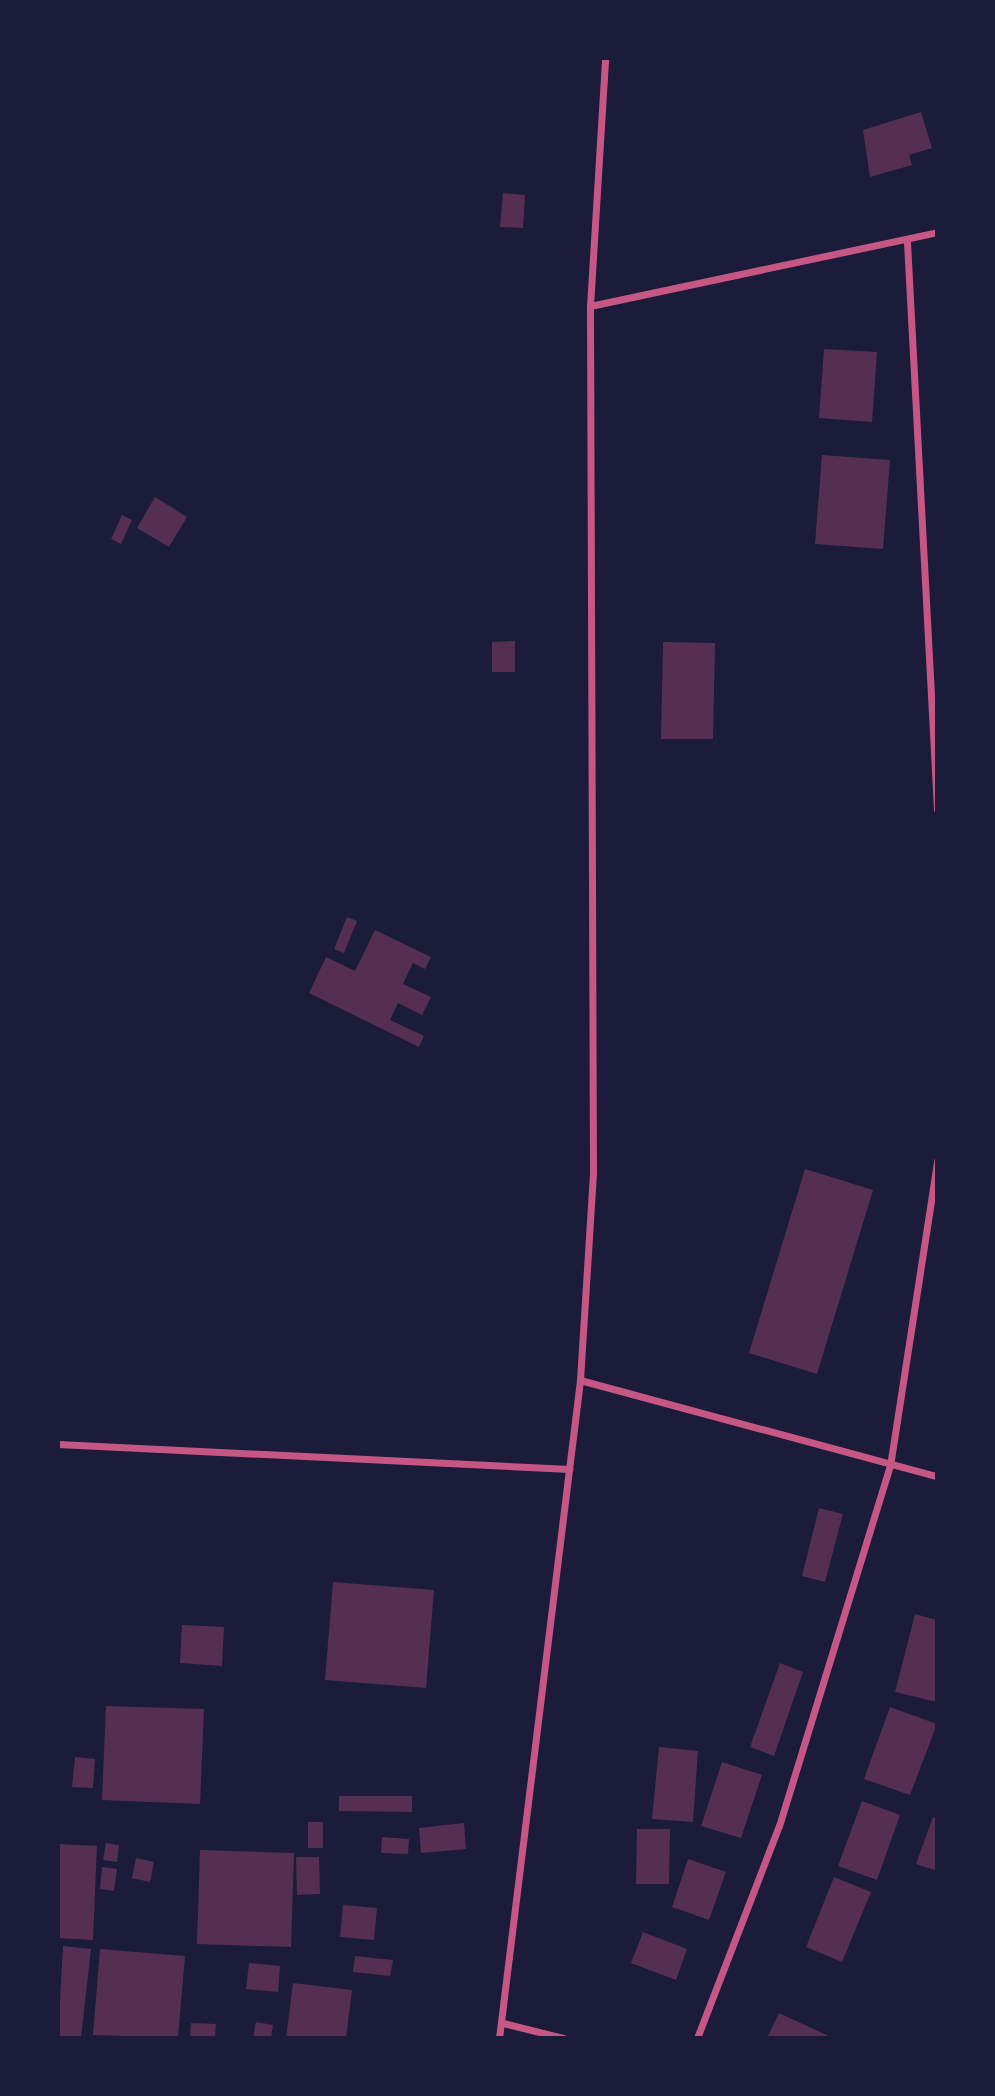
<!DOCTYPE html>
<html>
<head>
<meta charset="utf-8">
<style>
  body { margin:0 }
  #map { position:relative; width:995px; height:2096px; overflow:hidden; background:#1b1b3a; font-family:"Archivo Narrow",sans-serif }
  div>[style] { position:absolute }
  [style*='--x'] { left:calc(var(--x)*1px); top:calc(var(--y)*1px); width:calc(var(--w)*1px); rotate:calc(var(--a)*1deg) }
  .building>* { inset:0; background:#542f53 }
  .minor>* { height:7px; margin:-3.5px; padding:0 3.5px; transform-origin:3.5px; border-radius:3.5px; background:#c65784 }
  span { translate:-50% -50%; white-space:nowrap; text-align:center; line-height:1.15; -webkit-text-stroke:5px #1b1b3a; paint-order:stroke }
  .frame { position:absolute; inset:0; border:60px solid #1b1b3a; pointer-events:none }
</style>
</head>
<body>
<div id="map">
  <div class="building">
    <div style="clip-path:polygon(921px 112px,932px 148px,909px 155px,912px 165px,870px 177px,863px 130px)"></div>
    <div style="clip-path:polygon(503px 193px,525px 195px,523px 228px,500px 227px)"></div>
    <div style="clip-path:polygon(824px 349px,877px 352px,872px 422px,819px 418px)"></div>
    <div style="clip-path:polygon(822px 455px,890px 460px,883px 549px,815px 544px)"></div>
    <div style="clip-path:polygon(155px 497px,187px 517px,169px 547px,137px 528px)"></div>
    <div style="clip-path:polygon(122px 515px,132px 520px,121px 544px,111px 539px)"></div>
    <div style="clip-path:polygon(515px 641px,515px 672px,492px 672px,492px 642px)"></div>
    <div style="clip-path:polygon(663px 642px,715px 643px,713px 739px,661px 739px)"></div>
    <div style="clip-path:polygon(347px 917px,357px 921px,344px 953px,334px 949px)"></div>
    <div style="clip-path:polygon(375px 930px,431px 957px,425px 969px,413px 963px,403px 984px,431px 997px,422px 1015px,398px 1003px,390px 1020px,424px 1036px,419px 1047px,309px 993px,326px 957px,355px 971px)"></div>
    <div style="clip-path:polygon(805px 1169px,873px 1190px,817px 1374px,749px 1353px)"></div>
    <div style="clip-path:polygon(819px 1508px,843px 1514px,825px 1582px,802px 1576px)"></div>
    <div style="clip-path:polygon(333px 1582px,434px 1590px,426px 1688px,325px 1680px)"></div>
    <div style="clip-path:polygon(915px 1614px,937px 1620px,937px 1702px,895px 1692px)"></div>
    <div style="clip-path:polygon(182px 1625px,224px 1627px,222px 1666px,180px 1663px)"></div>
    <div style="clip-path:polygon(780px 1663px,803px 1672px,774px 1756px,750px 1747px)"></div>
    <div style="clip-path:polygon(106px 1706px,204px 1709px,200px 1804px,102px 1800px)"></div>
    <div style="clip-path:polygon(890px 1707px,937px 1724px,910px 1795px,864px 1779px)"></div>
    <div style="clip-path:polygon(659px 1747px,698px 1751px,693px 1822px,652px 1819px)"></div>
    <div style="clip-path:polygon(75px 1757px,95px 1759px,93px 1788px,72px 1787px)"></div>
    <div style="clip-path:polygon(722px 1762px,762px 1775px,741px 1838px,701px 1826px)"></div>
    <div style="clip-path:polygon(339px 1796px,412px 1796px,412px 1812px,339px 1811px)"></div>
    <div style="clip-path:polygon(862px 1801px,900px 1815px,877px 1880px,838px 1866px)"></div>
    <div style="clip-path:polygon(933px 1817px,937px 1818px,937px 1871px,916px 1864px)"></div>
    <div style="clip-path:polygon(308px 1822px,323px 1822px,323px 1848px,308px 1848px)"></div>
    <div style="clip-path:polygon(464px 1823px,466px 1849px,421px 1853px,419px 1828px)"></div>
    <div style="clip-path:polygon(637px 1829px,670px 1829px,669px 1884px,636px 1884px)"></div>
    <div style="clip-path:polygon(382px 1837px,409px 1839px,408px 1854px,381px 1853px)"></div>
    <div style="clip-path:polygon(106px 1843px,119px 1845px,117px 1862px,103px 1860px)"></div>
    <div style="clip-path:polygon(58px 1844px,97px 1846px,93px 1940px,58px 1938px)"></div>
    <div style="clip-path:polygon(200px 1850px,294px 1853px,291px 1947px,197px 1944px)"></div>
    <div style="clip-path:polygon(296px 1857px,319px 1857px,320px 1894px,297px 1895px)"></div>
    <div style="clip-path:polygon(136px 1858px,154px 1862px,150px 1882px,132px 1878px)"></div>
    <div style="clip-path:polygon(688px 1859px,726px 1872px,709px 1920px,672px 1907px)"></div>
    <div style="clip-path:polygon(102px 1867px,117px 1869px,114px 1891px,100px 1889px)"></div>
    <div style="clip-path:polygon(834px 1877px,871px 1892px,842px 1962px,806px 1947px)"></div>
    <div style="clip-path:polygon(343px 1905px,377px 1908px,374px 1940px,340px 1937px)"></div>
    <div style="clip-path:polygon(643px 1932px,687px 1949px,676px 1980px,631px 1963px)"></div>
    <div style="clip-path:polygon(63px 1946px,91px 1949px,81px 2038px,58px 2038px)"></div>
    <div style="clip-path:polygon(100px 1949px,185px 1956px,178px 2038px,93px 2035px)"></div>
    <div style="clip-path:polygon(355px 1956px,393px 1960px,390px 1976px,353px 1972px)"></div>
    <div style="clip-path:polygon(249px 1963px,280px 1966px,278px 1992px,246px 1989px)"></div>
    <div style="clip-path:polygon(293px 1983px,352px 1990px,346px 2038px,286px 2038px)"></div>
    <div style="clip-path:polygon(779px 2013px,833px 2038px,767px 2038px)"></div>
    <div style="clip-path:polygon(256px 2022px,273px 2025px,271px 2038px,253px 2038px)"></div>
    <div style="clip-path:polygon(191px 2023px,216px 2024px,215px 2038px,190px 2038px)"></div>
  </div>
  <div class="minor">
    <div style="--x:907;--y:242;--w:568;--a:86.97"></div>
    <div style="--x:590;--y:306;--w:355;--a:-12"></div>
    <div style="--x:580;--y:1380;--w:370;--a:15.1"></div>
    <div style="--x:58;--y:1444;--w:512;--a:2.8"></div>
    <div style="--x:503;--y:2023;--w:62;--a:14"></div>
    <div style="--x:499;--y:2038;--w:663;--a:-82.98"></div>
    <div style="--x:580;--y:1380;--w:207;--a:-86.4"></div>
    <div style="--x:593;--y:1173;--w:867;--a:-90.2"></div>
    <div style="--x:590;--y:306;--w:248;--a:-86.5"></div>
    <div style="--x:697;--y:2038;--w:227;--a:-68.9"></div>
    <div style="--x:779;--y:1826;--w:377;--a:-72.9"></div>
    <div style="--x:890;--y:1466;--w:309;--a:-81.2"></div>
  </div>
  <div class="frame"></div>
</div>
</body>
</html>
